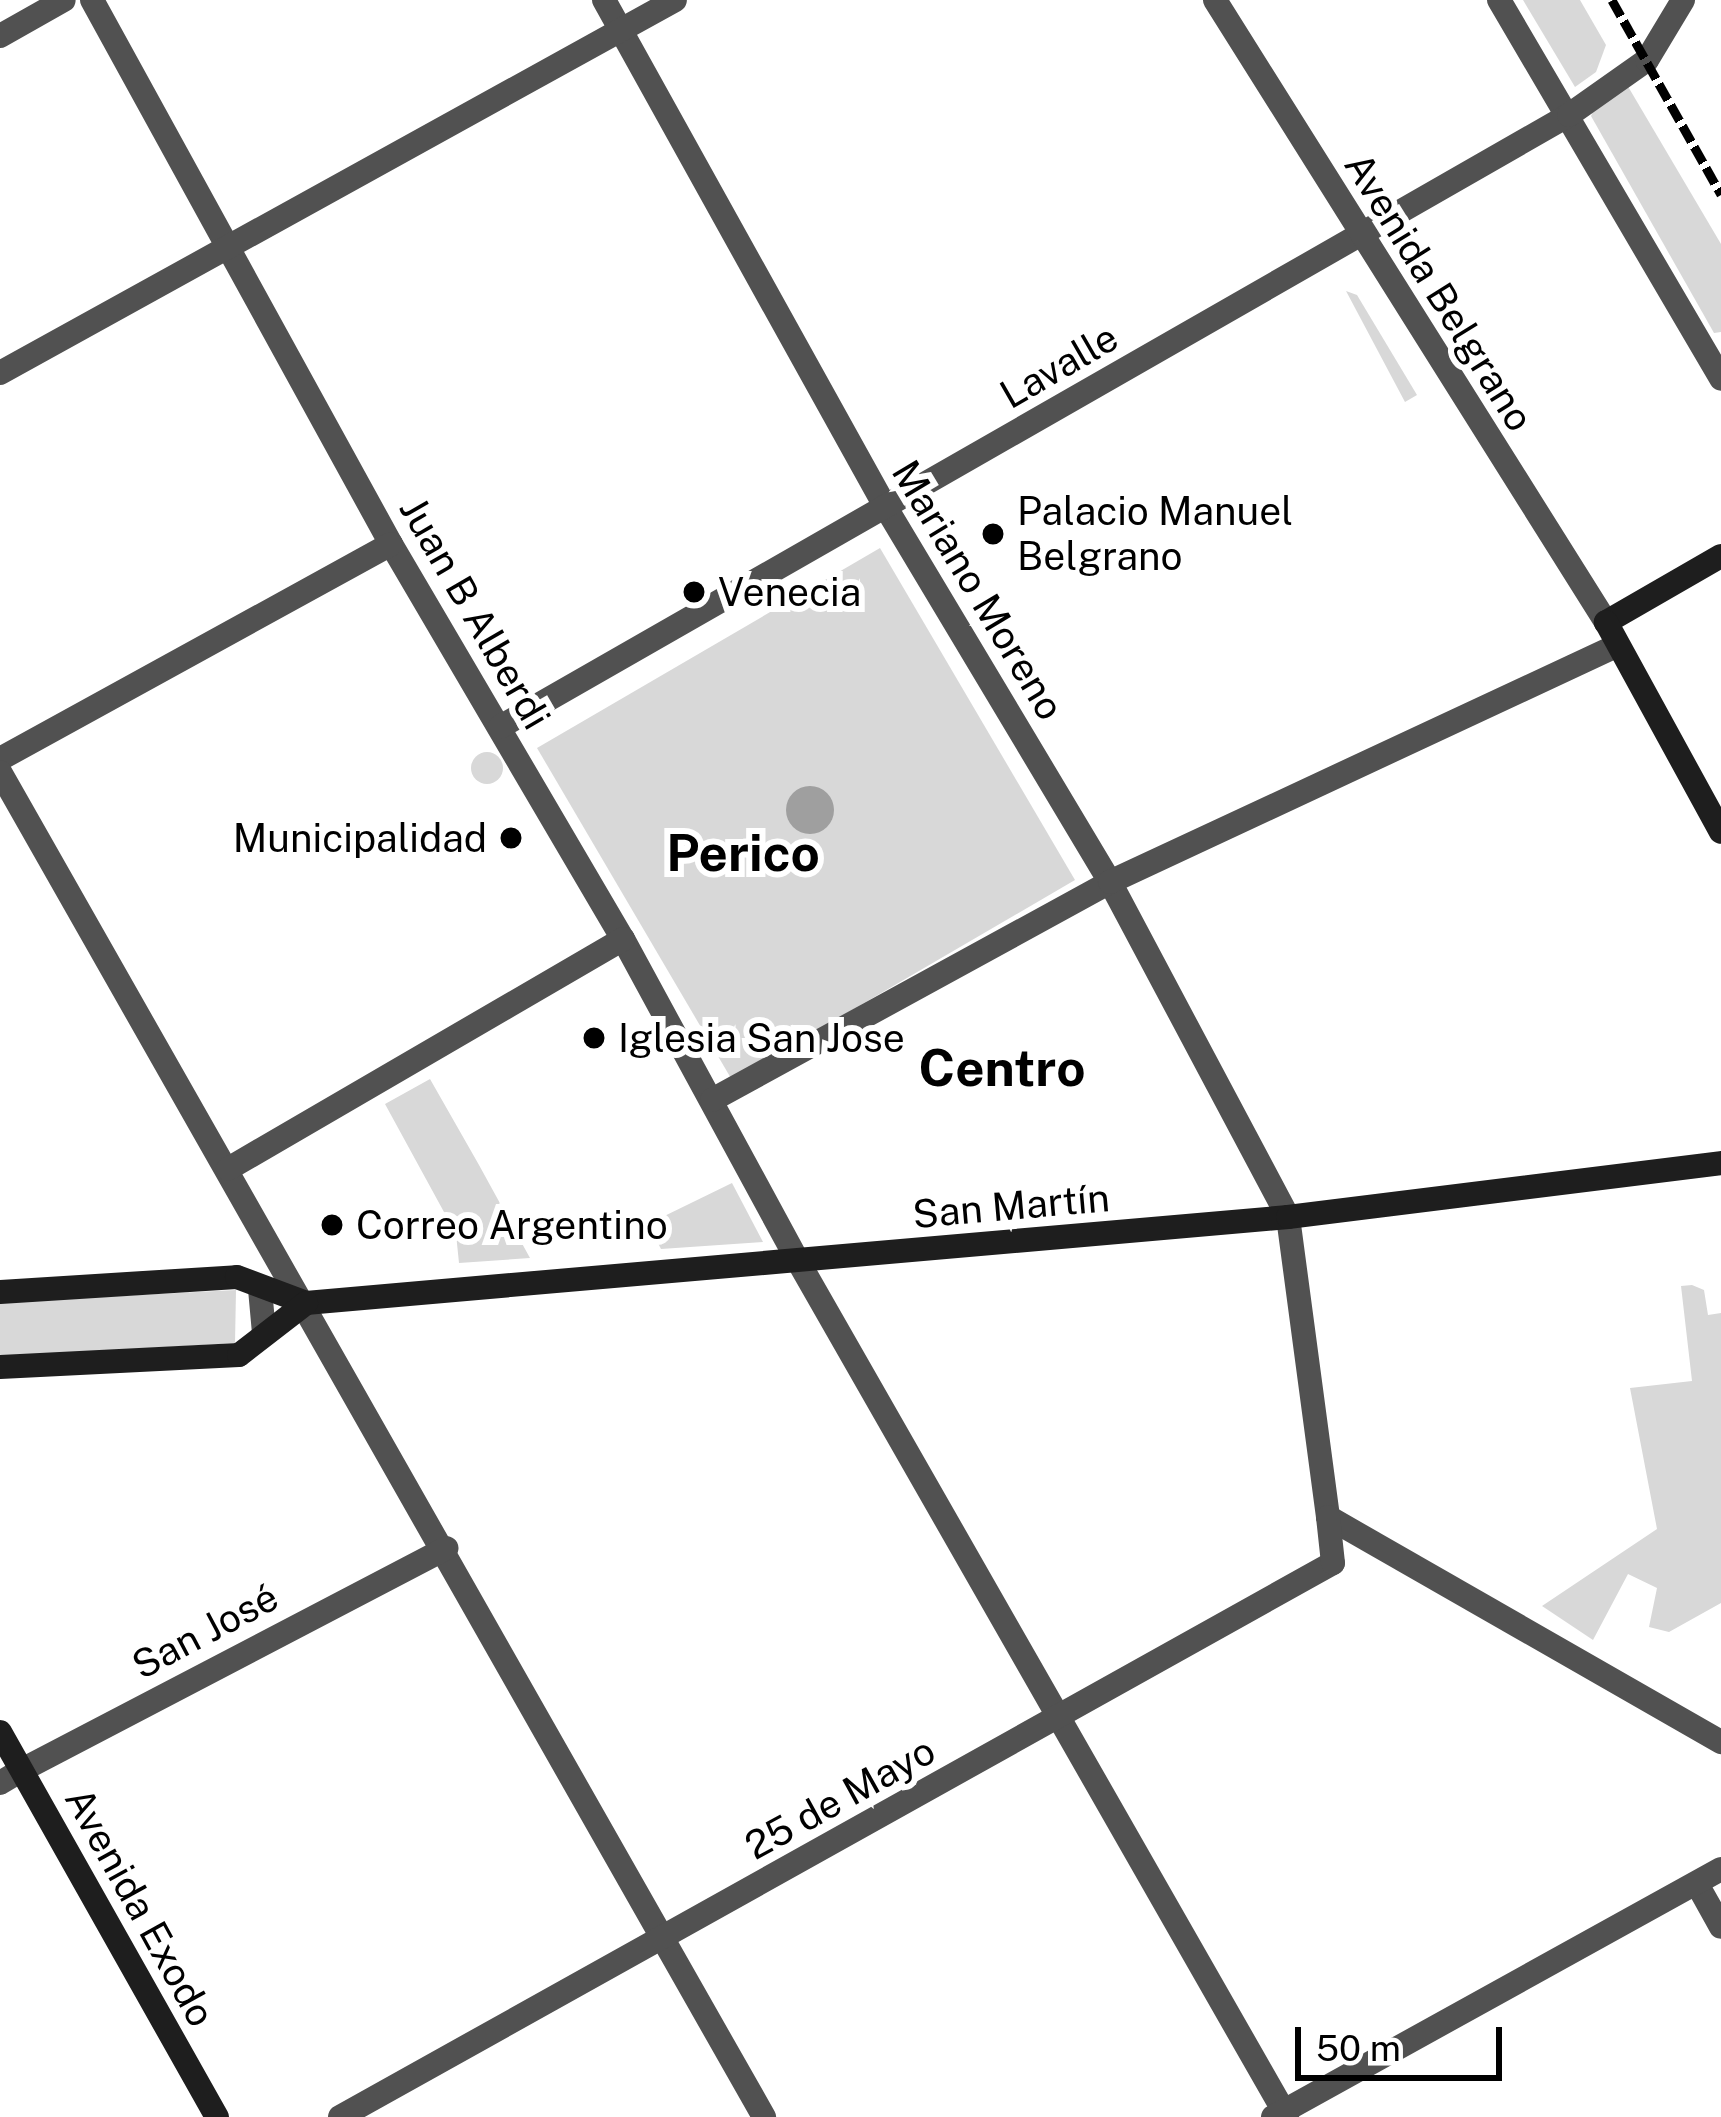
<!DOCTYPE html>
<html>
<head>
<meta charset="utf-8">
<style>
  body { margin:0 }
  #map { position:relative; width:1721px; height:2117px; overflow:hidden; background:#fff; font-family:"Public Sans",sans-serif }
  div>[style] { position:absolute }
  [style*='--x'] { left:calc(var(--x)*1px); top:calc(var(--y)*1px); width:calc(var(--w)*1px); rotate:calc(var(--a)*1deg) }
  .green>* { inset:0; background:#d8d8d8 }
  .round { border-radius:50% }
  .water>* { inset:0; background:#9f9f9f }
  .minor>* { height:24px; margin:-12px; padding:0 12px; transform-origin:12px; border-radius:12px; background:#515151 }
  .tertiary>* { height:24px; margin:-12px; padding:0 12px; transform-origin:12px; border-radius:12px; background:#515151 }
  .secondary>* { height:24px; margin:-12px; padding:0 12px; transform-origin:12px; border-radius:12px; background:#1e1e1e }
  .rail>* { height:9px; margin-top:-4.5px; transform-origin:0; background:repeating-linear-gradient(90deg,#000 0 18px,transparent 0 24px) }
  .dots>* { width:33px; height:33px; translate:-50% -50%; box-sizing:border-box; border:6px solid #fff; border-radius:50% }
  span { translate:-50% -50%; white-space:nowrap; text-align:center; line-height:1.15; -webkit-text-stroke:12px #fff; paint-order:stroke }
  .street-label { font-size:39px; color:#000 }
  .poi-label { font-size:39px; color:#000 }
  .left { translate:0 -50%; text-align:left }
  .right { translate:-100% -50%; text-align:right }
  .district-label { font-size:51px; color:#000; font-weight:700 }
  .scale { position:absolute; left:1295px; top:2027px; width:207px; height:54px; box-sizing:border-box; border:6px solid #000; border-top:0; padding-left:15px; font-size:36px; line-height:42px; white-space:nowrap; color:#000; -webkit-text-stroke:9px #fff; paint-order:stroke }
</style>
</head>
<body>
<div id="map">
  <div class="green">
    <div style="clip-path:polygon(1523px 0,1580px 0,1606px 45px,1596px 72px,1575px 87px)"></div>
    <div style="clip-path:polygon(1623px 78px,1721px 244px,1721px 332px,1714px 333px,1591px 116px,1608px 80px)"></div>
    <div style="clip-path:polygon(1346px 291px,1357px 295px,1417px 395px,1405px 402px)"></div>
    <div style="clip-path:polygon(880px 548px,1075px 880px,732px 1080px,537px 748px)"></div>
    <div class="round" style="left:471px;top:752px;width:32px;height:32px"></div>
    <div style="clip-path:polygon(430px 1079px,479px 1165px,530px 1258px,459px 1263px,456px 1234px,385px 1104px)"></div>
    <div style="clip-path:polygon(732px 1183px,763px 1242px,661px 1249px,648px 1224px)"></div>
    <div style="clip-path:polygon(1692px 1285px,1704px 1290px,1708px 1315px,1721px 1313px,1721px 1603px,1669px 1632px,1649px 1627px,1657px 1588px,1628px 1574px,1593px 1640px,1542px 1606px,1657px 1529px,1630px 1388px,1692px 1381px,1681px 1286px)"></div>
    <div style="clip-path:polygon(236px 1290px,235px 1343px,0 1357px,0 1302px)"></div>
  </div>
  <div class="water">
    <div class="round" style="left:786px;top:786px;width:48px;height:48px"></div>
  </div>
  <div class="minor">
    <div style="--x:92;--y:0;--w:621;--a:61.21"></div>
    <div style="--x:391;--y:544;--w:458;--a:59.6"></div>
    <div style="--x:623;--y:939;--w:366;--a:61.5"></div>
    <div style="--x:798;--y:1261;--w:986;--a:60.26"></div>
    <div style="--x:604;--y:0;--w:579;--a:60.96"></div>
    <div style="--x:885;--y:506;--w:438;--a:59.1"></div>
    <div style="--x:1110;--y:882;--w:379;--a:62"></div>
    <div style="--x:1288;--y:1217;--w:303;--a:82.4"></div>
    <div style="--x:1328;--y:1517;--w:453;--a:29.8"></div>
    <div style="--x:1499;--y:0;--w:439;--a:59.6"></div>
    <div style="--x:0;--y:36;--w:73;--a:-29.4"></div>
    <div style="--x:0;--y:373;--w:771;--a:-28.92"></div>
    <div style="--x:500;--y:727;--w:1232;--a:-29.79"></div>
    <div style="--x:1569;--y:115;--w:95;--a:-35.2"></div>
    <div style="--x:1647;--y:60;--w:70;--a:-59"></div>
    <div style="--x:0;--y:759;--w:446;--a:-28.8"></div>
    <div style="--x:0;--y:772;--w:1547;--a:60.4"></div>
    <div style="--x:712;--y:1100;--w:454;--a:-28.7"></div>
    <div style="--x:1110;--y:882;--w:558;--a:-25"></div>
    <div style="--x:228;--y:1169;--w:457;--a:-30.2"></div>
    <div style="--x:260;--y:1289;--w:44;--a:84.8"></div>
    <div style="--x:22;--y:1770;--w:479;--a:-27.6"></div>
    <div style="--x:1697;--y:1884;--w:49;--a:60.8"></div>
    <div style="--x:340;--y:2117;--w:1137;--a:-29.16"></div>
    <div style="--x:1333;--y:1563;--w:46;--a:-96.2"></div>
    <div style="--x:1273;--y:2117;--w:512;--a:-28.97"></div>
  </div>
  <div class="tertiary">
    <div style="--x:1215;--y:0;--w:735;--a:57.85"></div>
    <div style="--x:0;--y:1783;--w:26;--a:-31"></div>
  </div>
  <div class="secondary">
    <div style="--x:1721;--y:556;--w:133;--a:150.1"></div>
    <div style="--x:1606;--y:622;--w:239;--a:61.3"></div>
    <div style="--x:0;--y:1292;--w:237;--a:-3.6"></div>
    <div style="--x:237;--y:1277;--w:74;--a:20.6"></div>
    <div style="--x:306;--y:1303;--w:986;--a:-5"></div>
    <div style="--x:1288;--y:1217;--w:436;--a:-7.1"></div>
    <div style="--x:0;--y:1367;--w:239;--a:-2.9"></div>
    <div style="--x:239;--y:1355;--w:85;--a:-37.8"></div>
    <div style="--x:0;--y:1732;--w:442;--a:60.6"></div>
  </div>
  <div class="rail">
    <div style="--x:1612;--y:0;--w:223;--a:60.7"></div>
  </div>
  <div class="dots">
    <div style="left:993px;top:534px;background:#000"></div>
    <div style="left:694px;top:592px;background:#000"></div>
    <div style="left:511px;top:838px;background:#000"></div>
    <div style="left:594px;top:1038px;background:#000"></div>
    <div style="left:332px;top:1225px;background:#000"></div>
  </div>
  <div class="street-label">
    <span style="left:1439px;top:292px;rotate:58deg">Avenida Belgrano</span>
    <span style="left:1059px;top:366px;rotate:-30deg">Lavalle</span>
    <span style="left:978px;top:590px;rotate:59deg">Mariano Moreno</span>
    <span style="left:475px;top:613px;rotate:60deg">Juan B Alberdi</span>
    <span style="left:1011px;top:1206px;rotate:-5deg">San Martín</span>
    <span style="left:205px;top:1631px;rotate:-28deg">San José</span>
    <span style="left:840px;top:1798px;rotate:-29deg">25 de Mayo</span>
    <span style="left:140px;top:1907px;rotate:61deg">Avenida Exodo</span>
  </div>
  <div class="poi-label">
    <span class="left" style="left:1017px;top:534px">Palacio Manuel<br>Belgrano</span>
    <span class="left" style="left:718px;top:592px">Venecia</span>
    <span class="right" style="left:487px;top:838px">Municipalidad</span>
    <span class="left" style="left:618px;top:1038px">Iglesia San Jose</span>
    <span class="left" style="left:356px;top:1225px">Correo Argentino</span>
  </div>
  <div class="district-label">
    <span style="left:743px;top:853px">Perico</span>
    <span style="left:1002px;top:1068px">Centro</span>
  </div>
  <div class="scale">50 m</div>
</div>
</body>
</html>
